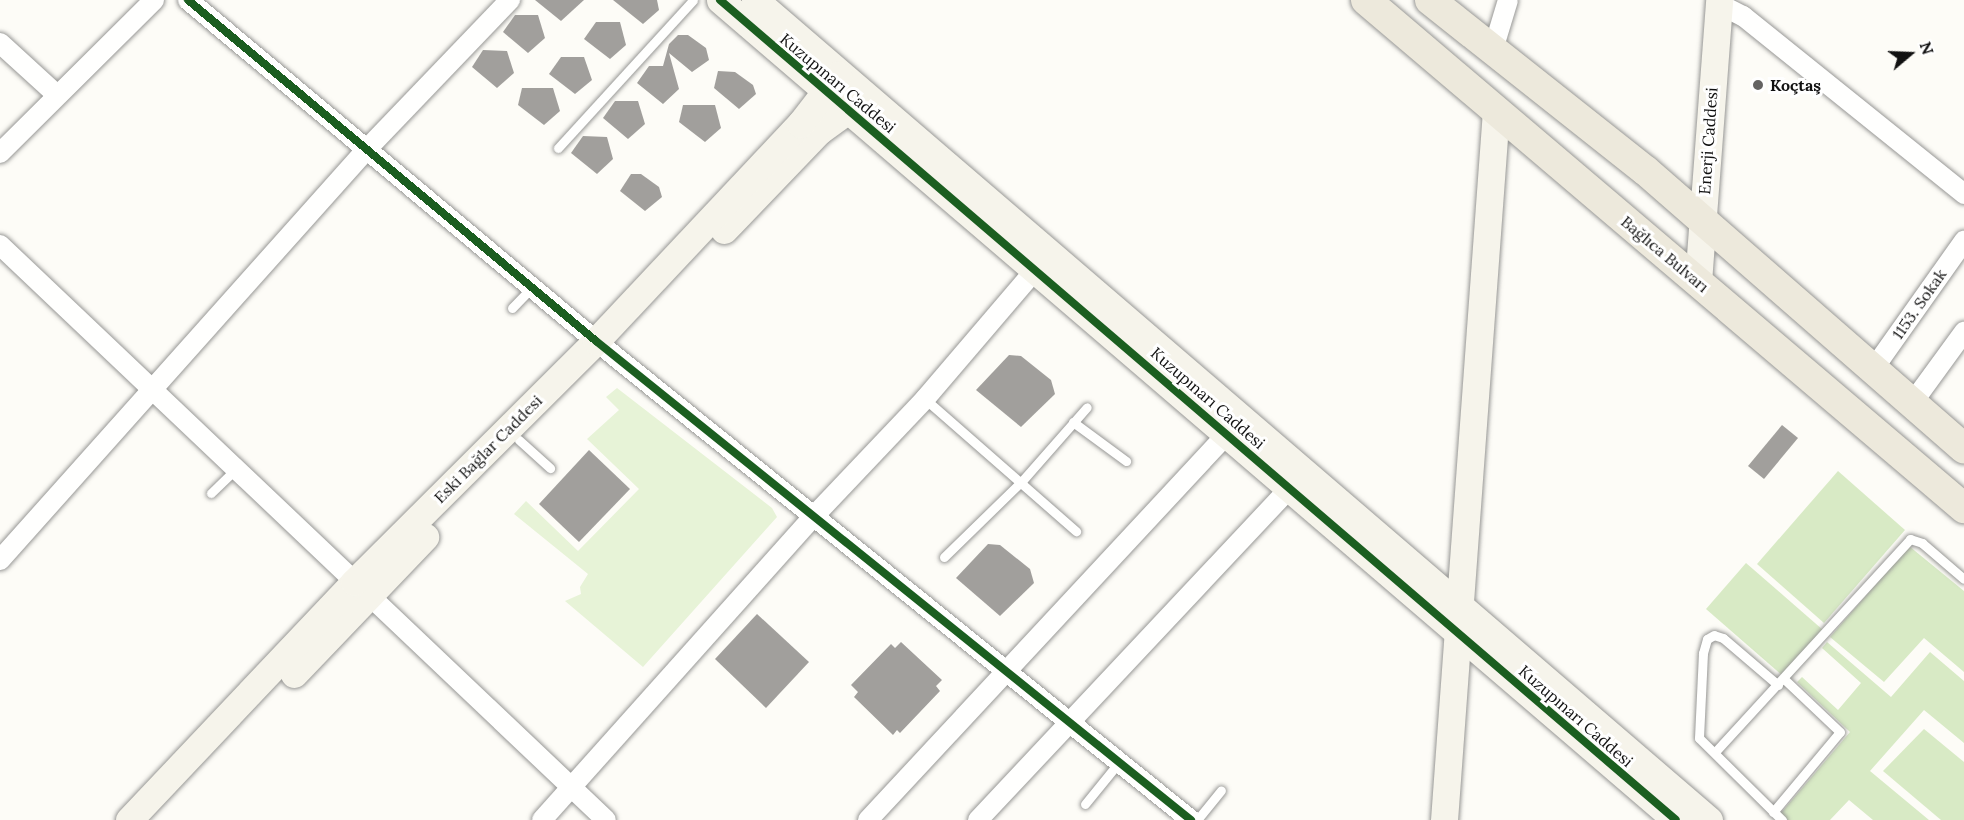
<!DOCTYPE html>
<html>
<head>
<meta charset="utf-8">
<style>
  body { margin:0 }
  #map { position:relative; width:1964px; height:820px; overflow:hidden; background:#fdfcf7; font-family:Lora,serif }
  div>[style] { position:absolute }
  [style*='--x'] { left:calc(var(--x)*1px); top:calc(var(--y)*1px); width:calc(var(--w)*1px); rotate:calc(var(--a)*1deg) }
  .green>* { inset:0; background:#e7f3d7 }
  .forest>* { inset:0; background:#d8eac5 }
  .building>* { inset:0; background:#a19f9c }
  .roads { filter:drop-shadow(0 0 2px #979795) drop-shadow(0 0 2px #979795) }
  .lane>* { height:9px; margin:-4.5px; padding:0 4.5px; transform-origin:4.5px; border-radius:4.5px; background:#fffffe }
  .street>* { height:20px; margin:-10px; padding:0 10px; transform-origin:10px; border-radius:10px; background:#fffffe }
  .secondary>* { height:27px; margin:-13.5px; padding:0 13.5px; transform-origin:13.5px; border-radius:13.5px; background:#f6f4eb }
  .primary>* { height:30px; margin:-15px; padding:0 15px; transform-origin:15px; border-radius:15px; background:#ede9dc }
  .cycleway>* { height:8px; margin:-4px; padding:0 4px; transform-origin:4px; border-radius:4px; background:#1b5e20 }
  .dots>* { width:16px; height:16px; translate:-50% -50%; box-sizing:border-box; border:3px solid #fff; border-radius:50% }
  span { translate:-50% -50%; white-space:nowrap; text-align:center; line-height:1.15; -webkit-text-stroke:6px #fff; paint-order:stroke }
  .street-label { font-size:16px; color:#111 }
  .poi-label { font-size:16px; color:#111; font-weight:700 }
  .left { translate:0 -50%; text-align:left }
  .north { position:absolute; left:1880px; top:24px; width:60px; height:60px; -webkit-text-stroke:4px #fff; paint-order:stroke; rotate:71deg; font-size:16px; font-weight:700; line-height:24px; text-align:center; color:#111 }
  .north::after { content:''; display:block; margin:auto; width:21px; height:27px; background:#111; clip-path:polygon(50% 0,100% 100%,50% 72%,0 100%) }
</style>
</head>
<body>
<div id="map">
  <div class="green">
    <div style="clip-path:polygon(617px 388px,772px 508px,777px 517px,643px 667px,565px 601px,581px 594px,580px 587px,588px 574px,514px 514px,526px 501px,578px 551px,639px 489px,587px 439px,619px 410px,606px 397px)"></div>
  </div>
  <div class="forest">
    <div style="clip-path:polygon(1838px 471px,1905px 530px,1824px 623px,1757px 564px)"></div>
    <div style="clip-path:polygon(1909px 546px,1964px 591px,1964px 672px,1924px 638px,1884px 682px,1830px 637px)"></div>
    <div style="clip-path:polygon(1746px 563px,1823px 630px,1783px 676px,1706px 609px)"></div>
    <div style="clip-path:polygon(1827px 642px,1891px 697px,1930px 652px,1964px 681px,1964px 743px,1924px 710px,1870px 771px,1929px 820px,1873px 820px,1849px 800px,1830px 820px,1788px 820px,1780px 814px,1850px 732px,1797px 682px,1802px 677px,1838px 710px,1861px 683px,1822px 648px)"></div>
    <div style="clip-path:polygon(1924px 729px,1964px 762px,1964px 820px,1941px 820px,1883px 771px)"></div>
  </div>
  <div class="building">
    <div style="clip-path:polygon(535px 0,584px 0,561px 21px)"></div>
    <div style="clip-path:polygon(613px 0,657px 0,659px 10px,643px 24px)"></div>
    <div style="clip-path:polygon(515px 15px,538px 15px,545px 38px,528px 53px,503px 32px)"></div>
    <div style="clip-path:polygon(596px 22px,620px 22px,626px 45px,610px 59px,584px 39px)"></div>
    <div style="clip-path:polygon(678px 35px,688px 35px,706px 48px,709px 60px,692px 72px,669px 53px,679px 89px,663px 104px,637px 83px,649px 66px,663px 66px,669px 44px)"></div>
    <div style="clip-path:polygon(483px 50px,507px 51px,514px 73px,497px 88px,472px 67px)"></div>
    <div style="clip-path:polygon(561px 57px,584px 57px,592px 80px,575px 94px,549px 74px)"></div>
    <div style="clip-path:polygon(718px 71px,735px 72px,753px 85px,756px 94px,739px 109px,714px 88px)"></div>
    <div style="clip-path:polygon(522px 88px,553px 88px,560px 111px,544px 125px,518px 105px)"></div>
    <div style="clip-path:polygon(615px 101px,638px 101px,645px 124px,628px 139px,603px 118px)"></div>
    <div style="clip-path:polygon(683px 105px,715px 105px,721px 128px,705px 142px,679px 122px)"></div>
    <div style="clip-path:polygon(583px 136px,607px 137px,613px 159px,597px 174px,571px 153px)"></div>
    <div style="clip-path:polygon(631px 174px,641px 174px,659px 187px,662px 197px,645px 211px,620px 191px)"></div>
    <div style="clip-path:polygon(1009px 355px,1021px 356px,1051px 380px,1055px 394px,1021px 427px,976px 390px)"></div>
    <div style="clip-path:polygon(1782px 425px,1798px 438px,1764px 479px,1748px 466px)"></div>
    <div style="clip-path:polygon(589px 450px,630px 489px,579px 542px,539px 504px)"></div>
    <div style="clip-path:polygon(988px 544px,1000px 545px,1030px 569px,1034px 583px,1000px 616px,956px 578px)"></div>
    <div style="clip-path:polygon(757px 614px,809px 662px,766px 708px,715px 659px)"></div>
    <div style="clip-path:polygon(901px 642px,942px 680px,936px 686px,940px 691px,900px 733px,897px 730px,893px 735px,854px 697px,858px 692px,851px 685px,891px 644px,895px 648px)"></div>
  </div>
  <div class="roads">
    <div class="lane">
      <div style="--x:558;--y:148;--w:200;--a:-47.6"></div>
      <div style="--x:512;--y:308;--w:29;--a:-46"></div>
      <div style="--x:925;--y:399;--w:201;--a:41.2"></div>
      <div style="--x:1073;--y:422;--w:66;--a:36.3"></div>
      <div style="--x:519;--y:440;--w:42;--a:42.1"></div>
      <div style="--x:211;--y:493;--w:35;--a:-44"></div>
      <div style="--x:944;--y:557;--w:109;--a:-44.3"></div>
      <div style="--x:1022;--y:481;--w:98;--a:-48.7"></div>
      <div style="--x:1778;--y:685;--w:72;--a:-139.5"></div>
      <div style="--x:1723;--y:638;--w:9;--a:-162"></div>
      <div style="--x:1714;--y:635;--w:8;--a:150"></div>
      <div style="--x:1707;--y:639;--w:15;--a:106"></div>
      <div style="--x:1703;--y:653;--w:85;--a:92.7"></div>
      <div style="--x:1699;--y:738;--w:117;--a:44.7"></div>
      <div style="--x:1715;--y:752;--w:289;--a:-47.5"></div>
      <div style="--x:1910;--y:539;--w:13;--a:18"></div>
      <div style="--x:1922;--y:543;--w:55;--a:40.6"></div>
      <div style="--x:1085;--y:804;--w:55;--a:-50.9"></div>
      <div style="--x:1773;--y:812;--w:104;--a:-50.1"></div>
      <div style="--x:1840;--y:732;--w:77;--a:-136.6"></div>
      <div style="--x:1197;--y:820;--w:38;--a:-51"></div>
    </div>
    <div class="street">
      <div style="--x:188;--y:0;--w:532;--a:39.89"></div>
      <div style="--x:596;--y:341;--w:764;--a:38.84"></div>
      <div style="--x:1719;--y:4;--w:27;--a:27"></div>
      <div style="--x:1743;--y:16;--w:284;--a:38.8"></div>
      <div style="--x:0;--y:43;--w:77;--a:42.4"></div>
      <div style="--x:1492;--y:53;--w:55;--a:-73.2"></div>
      <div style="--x:0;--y:153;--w:217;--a:-44.8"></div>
      <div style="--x:0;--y:245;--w:835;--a:43.5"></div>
      <div style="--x:1874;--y:368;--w:156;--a:-54.7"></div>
      <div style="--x:1913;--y:402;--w:87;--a:-53.9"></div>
      <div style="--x:0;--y:560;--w:551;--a:-48.24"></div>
      <div style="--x:367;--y:149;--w:207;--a:-46.2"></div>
      <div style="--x:542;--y:820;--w:409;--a:-48.2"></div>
      <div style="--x:815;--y:515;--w:160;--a:-46.5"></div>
      <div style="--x:925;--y:399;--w:171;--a:-49.5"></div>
      <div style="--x:868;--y:820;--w:529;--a:-47.07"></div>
      <div style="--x:978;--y:820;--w:457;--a:-46.8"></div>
    </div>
    <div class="secondary">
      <div style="--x:720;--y:0;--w:1259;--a:40.62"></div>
      <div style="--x:755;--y:0;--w:1258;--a:40.68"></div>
      <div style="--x:724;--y:230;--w:137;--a:-46.2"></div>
      <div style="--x:819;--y:131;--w:54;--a:-36"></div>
      <div style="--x:1698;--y:282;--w:283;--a:-85.7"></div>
      <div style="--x:294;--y:674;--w:190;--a:-46.3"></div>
      <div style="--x:129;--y:820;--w:328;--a:-46.6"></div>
      <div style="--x:354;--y:582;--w:342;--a:-44.9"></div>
      <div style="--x:596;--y:341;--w:298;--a:-46.8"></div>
      <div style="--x:800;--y:124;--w:62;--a:-52.2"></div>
      <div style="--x:1444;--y:820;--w:711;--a:-85.81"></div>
    </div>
    <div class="primary">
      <div style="--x:1366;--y:0;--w:785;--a:40.35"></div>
      <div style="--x:1430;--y:0;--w:275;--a:38.4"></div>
      <div style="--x:1646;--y:171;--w:422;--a:41.1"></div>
    </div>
  </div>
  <div class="cycleway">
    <div style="--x:188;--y:0;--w:532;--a:39.89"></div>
    <div style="--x:596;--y:341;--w:764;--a:38.84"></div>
    <div style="--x:720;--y:0;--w:1259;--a:40.62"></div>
  </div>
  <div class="dots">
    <div style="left:1758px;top:85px;background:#646362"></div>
  </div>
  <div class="street-label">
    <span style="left:838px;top:83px;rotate:40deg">Kuzupınarı Caddesi</span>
    <span style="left:1708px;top:141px;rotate:-86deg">Enerji Caddesi</span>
    <span style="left:1665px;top:254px;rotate:40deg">Bağlıca Bulvarı</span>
    <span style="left:1919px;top:304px;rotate:-55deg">1153. Sokak</span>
    <span style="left:1208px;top:398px;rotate:41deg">Kuzupınarı Caddesi</span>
    <span style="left:488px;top:449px;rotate:-45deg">Eski Bağlar Caddesi</span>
    <span style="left:1576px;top:716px;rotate:41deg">Kuzupınarı Caddesi</span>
  </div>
  <div class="poi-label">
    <span class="left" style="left:1770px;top:85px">Koçtaş</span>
  </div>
  <div class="north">N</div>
</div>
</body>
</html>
